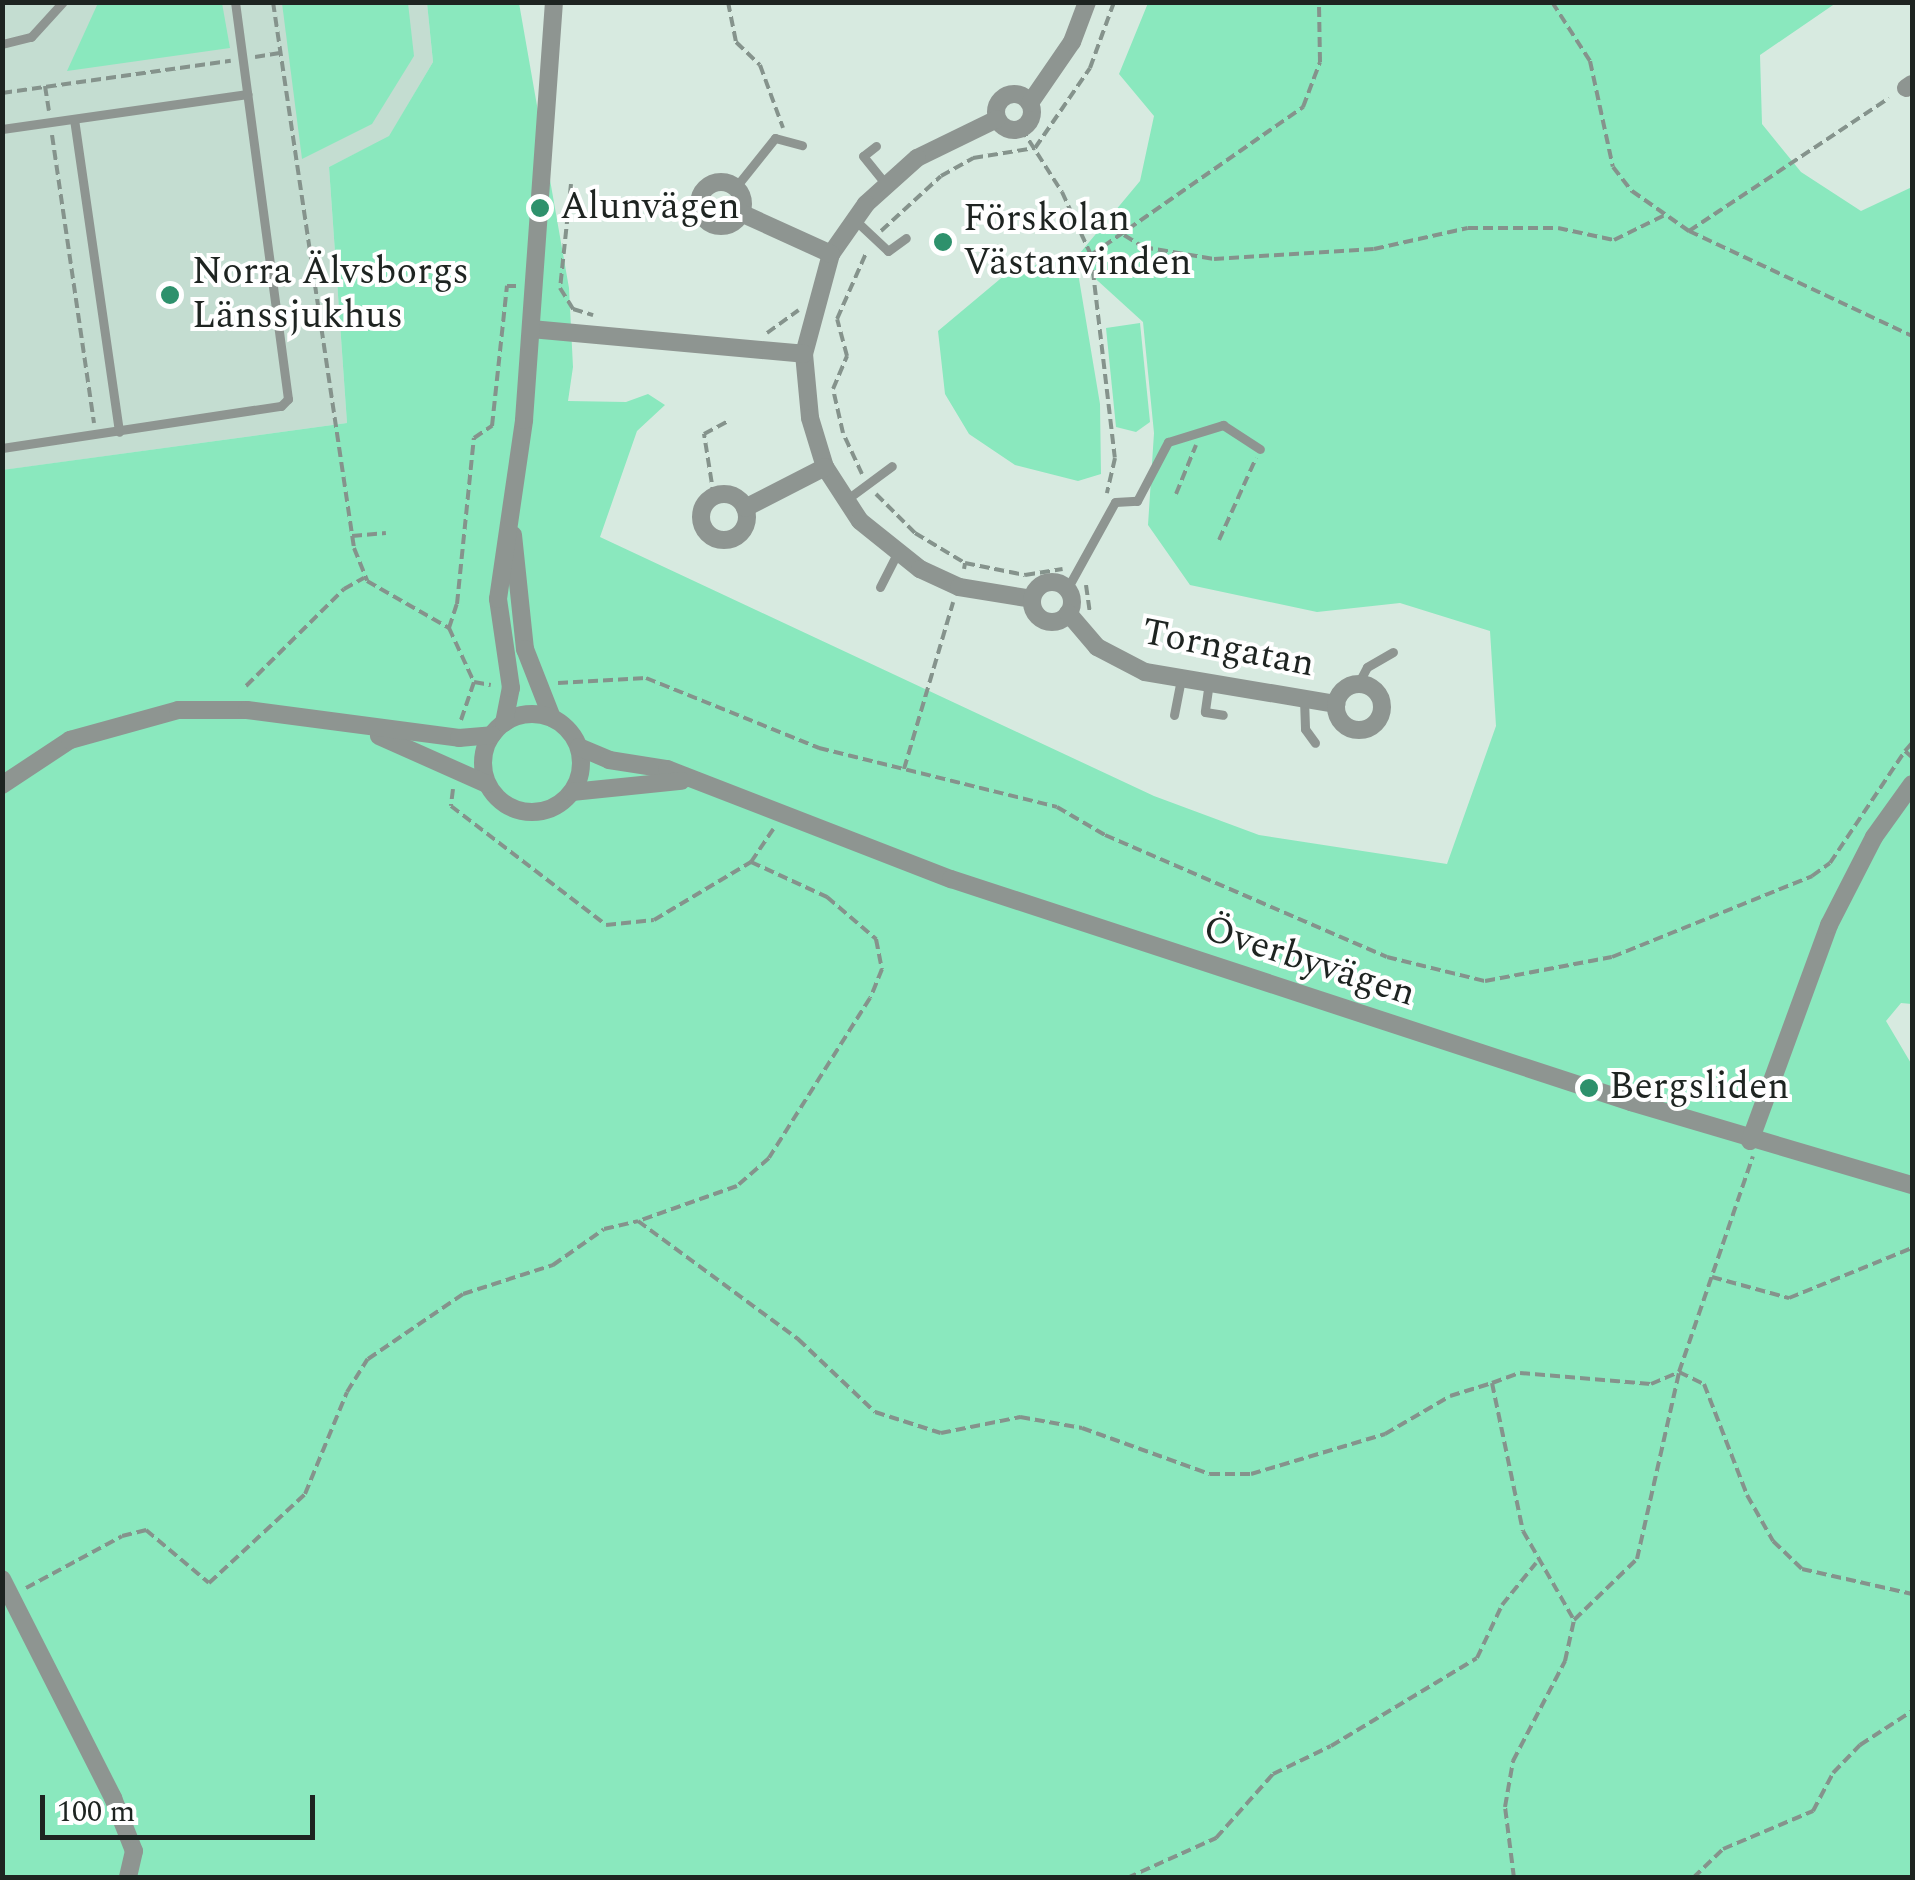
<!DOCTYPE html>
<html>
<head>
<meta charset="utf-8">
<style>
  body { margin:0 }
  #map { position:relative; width:1915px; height:1880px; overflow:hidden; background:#d7eae0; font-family:Spectral,serif }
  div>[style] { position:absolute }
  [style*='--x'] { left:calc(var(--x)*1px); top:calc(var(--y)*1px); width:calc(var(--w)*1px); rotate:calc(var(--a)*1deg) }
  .built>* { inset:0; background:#c4ddd1 }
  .green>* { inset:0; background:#8ae8be }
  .path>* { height:4px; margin-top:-2px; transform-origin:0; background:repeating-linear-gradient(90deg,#85938c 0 10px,transparent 0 15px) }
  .lane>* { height:9px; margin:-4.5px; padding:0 4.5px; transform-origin:4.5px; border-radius:4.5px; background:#8e9591 }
  .street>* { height:18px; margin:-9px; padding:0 9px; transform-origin:9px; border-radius:9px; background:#8e9591 }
  .street>.ring { margin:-9px; padding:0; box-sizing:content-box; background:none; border:18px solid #8e9591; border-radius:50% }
  .dots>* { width:28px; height:28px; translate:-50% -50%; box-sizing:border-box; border:5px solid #fff; border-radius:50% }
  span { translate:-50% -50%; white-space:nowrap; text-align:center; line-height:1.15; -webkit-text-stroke:8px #fff; paint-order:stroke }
  .poi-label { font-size:38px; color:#1e2421 }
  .left { translate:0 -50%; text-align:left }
  .street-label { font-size:38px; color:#1e2421 }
  .frame { position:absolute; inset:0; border:5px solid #1e2421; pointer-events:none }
  .scale { position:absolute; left:40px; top:1795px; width:275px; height:45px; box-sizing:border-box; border:5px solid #1e2421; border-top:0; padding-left:12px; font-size:30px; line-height:35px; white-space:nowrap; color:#1e2421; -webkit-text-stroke:8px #fff; paint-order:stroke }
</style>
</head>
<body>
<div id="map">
  <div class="built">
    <div style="clip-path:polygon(2px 3px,427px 3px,433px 62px,389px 137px,329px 167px,347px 423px,3px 470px)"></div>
  </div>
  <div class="green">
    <div style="clip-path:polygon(98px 3px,222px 3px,230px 48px,67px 71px)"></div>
    <div style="clip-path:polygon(282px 3px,408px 3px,414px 56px,372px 124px,302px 159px)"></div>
    <div style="clip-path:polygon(427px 3px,519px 3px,569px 288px,573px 367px,568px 401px,626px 402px,648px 394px,665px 405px,637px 431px,600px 537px,1154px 796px,1259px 835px,1447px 864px,1496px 726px,1490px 631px,1400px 603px,1317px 612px,1190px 585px,1148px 525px,1154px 433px,1143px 322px,1076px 261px,1100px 404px,1101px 474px,1078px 481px,1015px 465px,969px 434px,945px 394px,938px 331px,1012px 269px,1075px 259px,1140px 181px,1154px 116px,1119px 74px,1148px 3px,1836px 3px,1760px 55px,1762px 124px,1801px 172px,1861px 211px,1912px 187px,1912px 1004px,1901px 1003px,1886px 1021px,1912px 1065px,1912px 1877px,3px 1877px,2px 470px,347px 423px,329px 167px,389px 136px,433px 62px)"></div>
    <div style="clip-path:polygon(1140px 323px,1150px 422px,1136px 432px,1116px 427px,1106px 328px)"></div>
  </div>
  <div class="path">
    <div style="--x:273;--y:2;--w:552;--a:81.56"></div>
    <div style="--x:354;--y:548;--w:35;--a:68"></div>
    <div style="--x:367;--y:581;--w:95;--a:29.8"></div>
    <div style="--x:449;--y:628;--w:60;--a:65.2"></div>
    <div style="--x:474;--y:682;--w:17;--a:10"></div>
    <div style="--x:728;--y:2;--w:41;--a:78.7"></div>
    <div style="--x:736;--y:42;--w:33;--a:44"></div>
    <div style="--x:760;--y:65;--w:67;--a:69.9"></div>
    <div style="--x:1552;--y:2;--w:70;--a:57.2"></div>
    <div style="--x:1590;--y:61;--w:108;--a:77.8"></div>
    <div style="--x:1613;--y:167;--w:31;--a:52"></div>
    <div style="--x:1632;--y:191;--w:70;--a:35.1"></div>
    <div style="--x:1689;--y:231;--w:240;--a:-33.6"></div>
    <div style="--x:255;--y:57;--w:25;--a:-9"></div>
    <div style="--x:45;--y:86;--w:25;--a:81"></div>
    <div style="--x:2;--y:93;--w:231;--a:-8"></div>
    <div style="--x:1021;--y:128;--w:76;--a:57.4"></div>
    <div style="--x:1062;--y:192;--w:69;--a:65.3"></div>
    <div style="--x:1091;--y:255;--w:204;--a:83.3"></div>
    <div style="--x:1115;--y:458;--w:36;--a:103"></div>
    <div style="--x:52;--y:135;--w:291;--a:81.7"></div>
    <div style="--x:571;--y:184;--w:105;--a:96"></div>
    <div style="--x:560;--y:288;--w:25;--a:58"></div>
    <div style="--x:573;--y:309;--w:21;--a:17"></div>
    <div style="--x:881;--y:231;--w:81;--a:-42.5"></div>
    <div style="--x:941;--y:176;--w:37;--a:-29"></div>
    <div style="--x:973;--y:158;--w:63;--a:-9.2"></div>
    <div style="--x:1035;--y:148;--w:97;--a:-55.5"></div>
    <div style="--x:1090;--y:68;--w:70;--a:-70"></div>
    <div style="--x:1689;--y:231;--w:246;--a:25.2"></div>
    <div style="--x:1124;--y:235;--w:22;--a:32"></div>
    <div style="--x:1143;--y:247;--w:72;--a:9.6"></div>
    <div style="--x:1214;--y:259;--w:160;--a:-3.6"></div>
    <div style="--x:1374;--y:249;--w:96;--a:-12.6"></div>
    <div style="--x:1468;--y:228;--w:90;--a:0"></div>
    <div style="--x:1558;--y:228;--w:57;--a:12.1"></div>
    <div style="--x:1614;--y:240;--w:55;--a:-26.1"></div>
    <div style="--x:1091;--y:255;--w:259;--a:-34.9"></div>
    <div style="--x:1303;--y:107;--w:48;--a:-69.3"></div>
    <div style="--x:1320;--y:62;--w:60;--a:-91"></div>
    <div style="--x:767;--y:333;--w:39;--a:-36"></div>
    <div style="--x:862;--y:474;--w:45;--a:-114.9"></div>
    <div style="--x:843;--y:433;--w:45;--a:-102.8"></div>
    <div style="--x:833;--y:389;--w:36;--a:-67"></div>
    <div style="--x:847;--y:356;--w:38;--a:-105"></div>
    <div style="--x:837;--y:319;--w:74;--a:-66.2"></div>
    <div style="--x:876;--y:494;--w:55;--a:45"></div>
    <div style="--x:915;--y:533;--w:58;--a:31"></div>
    <div style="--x:965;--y:563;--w:6;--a:99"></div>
    <div style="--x:1176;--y:494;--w:53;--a:-67.8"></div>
    <div style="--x:714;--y:497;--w:64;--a:-99"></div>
    <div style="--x:704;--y:434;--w:27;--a:-28"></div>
    <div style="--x:352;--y:536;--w:34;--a:-5"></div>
    <div style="--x:1219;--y:540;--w:90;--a:-65.7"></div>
    <div style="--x:965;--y:563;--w:61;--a:11.3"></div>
    <div style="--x:1025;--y:575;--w:38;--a:-9"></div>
    <div style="--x:1086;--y:585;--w:29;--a:82"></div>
    <div style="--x:449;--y:628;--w:25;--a:-72"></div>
    <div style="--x:457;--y:604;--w:167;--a:-84.2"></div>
    <div style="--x:474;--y:438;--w:22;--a:-34"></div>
    <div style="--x:492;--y:426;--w:141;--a:-83.9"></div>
    <div style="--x:507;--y:286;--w:9;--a:0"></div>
    <div style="--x:558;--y:683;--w:88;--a:-3.3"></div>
    <div style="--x:646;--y:678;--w:187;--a:22"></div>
    <div style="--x:819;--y:748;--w:245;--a:13.9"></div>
    <div style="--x:1057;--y:807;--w:56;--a:30.3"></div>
    <div style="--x:1105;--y:835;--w:307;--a:23.4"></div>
    <div style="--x:1387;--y:957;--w:101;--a:13.8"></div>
    <div style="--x:1485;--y:981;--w:129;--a:-10.7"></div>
    <div style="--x:1612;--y:957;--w:216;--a:-22"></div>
    <div style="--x:1812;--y:876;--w:22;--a:-36"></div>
    <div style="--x:1830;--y:863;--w:135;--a:-56.2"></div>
    <div style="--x:1905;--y:751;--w:9;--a:41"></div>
    <div style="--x:246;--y:686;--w:138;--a:-44.7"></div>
    <div style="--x:344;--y:589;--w:23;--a:-29"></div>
    <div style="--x:461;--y:720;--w:40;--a:-71.1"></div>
    <div style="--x:1905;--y:751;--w:11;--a:-49"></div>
    <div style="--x:904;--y:769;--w:174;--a:-73.6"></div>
    <div style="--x:453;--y:789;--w:17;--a:97"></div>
    <div style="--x:451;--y:806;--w:195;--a:37.5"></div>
    <div style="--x:606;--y:925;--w:48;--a:-5.9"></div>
    <div style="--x:654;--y:920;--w:113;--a:-30.9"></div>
    <div style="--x:751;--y:862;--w:84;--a:24.7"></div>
    <div style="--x:827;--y:897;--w:65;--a:40.6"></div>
    <div style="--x:876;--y:939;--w:31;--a:79"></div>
    <div style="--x:882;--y:969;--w:31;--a:112"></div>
    <div style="--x:870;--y:998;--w:189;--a:122.3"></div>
    <div style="--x:769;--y:1158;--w:43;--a:138.8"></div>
    <div style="--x:737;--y:1186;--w:105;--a:160.5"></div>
    <div style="--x:751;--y:862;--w:40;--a:-56"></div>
    <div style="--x:1712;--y:1277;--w:80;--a:15.3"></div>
    <div style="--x:1789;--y:1298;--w:133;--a:-22.1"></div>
    <div style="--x:1492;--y:1383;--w:30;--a:-20"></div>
    <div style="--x:1520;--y:1373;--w:131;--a:4.8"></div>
    <div style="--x:1651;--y:1384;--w:30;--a:-23"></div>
    <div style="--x:1679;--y:1372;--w:228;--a:-71.1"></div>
    <div style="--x:26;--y:1588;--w:109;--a:-28.4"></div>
    <div style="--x:122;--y:1536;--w:25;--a:-14"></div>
    <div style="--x:146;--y:1530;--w:82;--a:40.1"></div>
    <div style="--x:209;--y:1583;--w:131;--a:-42.8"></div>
    <div style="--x:305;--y:1494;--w:110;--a:-67.6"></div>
    <div style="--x:347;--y:1392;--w:39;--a:-58"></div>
    <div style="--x:368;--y:1359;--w:115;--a:-34.4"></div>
    <div style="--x:463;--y:1294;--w:95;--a:-17.9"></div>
    <div style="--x:553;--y:1265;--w:62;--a:-35.2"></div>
    <div style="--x:604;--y:1229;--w:35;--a:-13"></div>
    <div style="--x:638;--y:1221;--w:199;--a:36.4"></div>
    <div style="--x:798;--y:1339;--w:106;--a:43.5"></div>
    <div style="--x:875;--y:1412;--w:69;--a:17.7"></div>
    <div style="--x:941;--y:1433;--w:81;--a:-11.4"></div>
    <div style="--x:1020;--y:1417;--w:63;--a:10.1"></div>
    <div style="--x:1082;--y:1428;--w:136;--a:19.8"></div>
    <div style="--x:1210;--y:1474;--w:41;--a:0"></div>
    <div style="--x:1251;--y:1474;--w:140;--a:-16.6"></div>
    <div style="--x:1385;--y:1434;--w:75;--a:-30.3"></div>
    <div style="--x:1450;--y:1396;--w:44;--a:-17.2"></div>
    <div style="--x:1492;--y:1383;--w:151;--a:78.2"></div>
    <div style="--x:1523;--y:1531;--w:103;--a:60.2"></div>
    <div style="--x:1127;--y:1878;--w:98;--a:-24.2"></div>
    <div style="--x:1216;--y:1838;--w:86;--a:-48.3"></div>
    <div style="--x:1273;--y:1774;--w:64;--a:-25.8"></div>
    <div style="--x:1331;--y:1746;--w:170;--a:-31.1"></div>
    <div style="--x:1477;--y:1658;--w:59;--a:-64.7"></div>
    <div style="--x:1502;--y:1605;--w:54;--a:-51"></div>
    <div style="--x:1514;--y:1878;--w:72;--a:-97.2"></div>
    <div style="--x:1505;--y:1807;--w:47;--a:-80.1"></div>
    <div style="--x:1513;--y:1761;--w:113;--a:-62.5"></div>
    <div style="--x:1565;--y:1661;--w:42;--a:-77.6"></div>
    <div style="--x:1574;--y:1620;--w:88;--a:-44.1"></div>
    <div style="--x:1637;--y:1559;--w:192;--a:-77.3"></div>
    <div style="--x:1679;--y:1372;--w:28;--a:26"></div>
    <div style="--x:1704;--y:1384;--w:119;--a:68.8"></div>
    <div style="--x:1747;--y:1495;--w:53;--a:60.5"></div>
    <div style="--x:1773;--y:1541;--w:40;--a:44"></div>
    <div style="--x:1802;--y:1569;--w:113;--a:12.8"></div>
    <div style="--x:1693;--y:1878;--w:42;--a:-44"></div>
    <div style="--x:1723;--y:1849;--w:98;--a:-22.9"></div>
    <div style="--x:1813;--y:1811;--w:43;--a:-62.2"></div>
    <div style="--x:1833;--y:1773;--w:39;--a:-46"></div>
    <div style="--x:1860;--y:1745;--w:62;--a:-33.2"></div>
  </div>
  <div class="lane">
    <div style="--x:2;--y:44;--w:30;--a:-14"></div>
    <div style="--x:31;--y:37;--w:47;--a:-47.6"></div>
    <div style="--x:74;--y:119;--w:316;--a:81.8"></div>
    <div style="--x:2;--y:129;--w:248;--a:-8.1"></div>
    <div style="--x:876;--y:146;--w:16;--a:142"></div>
    <div style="--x:863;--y:156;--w:36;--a:51"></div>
    <div style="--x:735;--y:188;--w:64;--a:-51.3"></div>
    <div style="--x:775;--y:138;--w:28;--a:15"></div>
    <div style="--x:855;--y:220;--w:45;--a:43.2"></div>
    <div style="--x:888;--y:251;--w:22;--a:-36"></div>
    <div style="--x:2;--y:448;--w:282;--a:-8.6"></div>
    <div style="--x:281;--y:406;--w:10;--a:-45"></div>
    <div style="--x:288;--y:399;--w:401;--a:-97.6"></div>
    <div style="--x:846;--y:500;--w:57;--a:-36.5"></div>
    <div style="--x:880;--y:587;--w:37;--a:-63"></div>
    <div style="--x:1067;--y:589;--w:99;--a:-61.1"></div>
    <div style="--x:1115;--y:502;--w:22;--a:-3"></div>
    <div style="--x:1137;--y:501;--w:67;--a:-62.3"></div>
    <div style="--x:1168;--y:442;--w:58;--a:-17.2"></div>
    <div style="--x:1223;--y:425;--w:44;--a:33"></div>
    <div style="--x:1209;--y:682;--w:30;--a:98"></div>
    <div style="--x:1205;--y:712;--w:18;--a:9"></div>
    <div style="--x:1358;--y:684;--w:19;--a:-62"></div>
    <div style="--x:1367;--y:667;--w:30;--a:-30"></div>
    <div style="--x:1304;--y:699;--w:30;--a:88"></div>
    <div style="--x:1305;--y:729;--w:17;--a:54"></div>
    <div style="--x:1174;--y:715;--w:36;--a:-79"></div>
  </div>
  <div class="street">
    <div style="--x:1906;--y:88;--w:7;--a:-34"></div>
    <div class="ring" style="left:996px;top:94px;width:18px;height:18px"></div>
    <div style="--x:1030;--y:103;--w:74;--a:-55.5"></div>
    <div style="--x:1072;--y:42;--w:43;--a:-69.4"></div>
    <div style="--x:997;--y:119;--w:89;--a:154"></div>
    <div style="--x:917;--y:158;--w:69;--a:138"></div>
    <div style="--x:866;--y:204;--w:61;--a:125"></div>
    <div style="--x:831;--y:254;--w:104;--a:105.1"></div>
    <div style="--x:804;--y:354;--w:64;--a:84.6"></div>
    <div style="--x:810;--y:418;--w:51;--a:73"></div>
    <div style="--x:825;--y:467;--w:64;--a:57.1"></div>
    <div style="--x:860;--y:521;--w:77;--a:38.7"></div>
    <div style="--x:920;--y:569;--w:43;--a:24.8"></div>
    <div style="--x:959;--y:587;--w:74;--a:9.3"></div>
    <div class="ring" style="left:699px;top:182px;width:26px;height:26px"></div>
    <div style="--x:741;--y:213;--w:99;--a:24.5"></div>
    <div style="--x:531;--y:329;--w:274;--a:5.2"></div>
    <div class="ring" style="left:701px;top:494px;width:28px;height:28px"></div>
    <div style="--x:745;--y:508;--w:90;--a:-27.1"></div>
    <div style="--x:513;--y:535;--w:115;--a:84"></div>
    <div style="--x:525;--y:649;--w:74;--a:68.6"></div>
    <div class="ring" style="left:1032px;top:582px;width:22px;height:22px"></div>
    <div style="--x:1068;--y:613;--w:45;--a:49.5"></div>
    <div style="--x:1097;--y:647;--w:54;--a:27.5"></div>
    <div style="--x:1145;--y:672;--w:194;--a:9.5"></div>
    <div class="ring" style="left:1336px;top:684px;width:28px;height:28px"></div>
    <div class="ring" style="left:483px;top:714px;width:80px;height:80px"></div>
    <div style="--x:504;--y:723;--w:36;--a:-79"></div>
    <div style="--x:511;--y:688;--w:90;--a:-98.3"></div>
    <div style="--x:498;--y:599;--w:181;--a:-81.7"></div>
    <div style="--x:524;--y:420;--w:419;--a:-85.9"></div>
    <div style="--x:379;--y:736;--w:118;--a:24"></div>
    <div style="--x:579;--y:747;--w:33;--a:23"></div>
    <div style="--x:609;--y:760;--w:59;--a:8.8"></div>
    <div style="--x:667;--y:769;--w:305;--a:21.2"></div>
    <div style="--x:951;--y:879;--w:716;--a:18.16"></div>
    <div style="--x:1631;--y:1102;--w:293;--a:16.5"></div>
    <div style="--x:2;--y:785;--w:82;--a:-33.5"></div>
    <div style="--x:70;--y:740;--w:112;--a:-15.5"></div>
    <div style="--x:178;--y:710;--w:69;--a:0"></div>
    <div style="--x:247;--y:710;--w:214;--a:7.5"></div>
    <div style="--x:459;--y:738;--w:33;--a:-5"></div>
    <div style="--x:572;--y:792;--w:110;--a:-5.8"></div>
    <div style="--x:1750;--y:1141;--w:230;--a:-69.9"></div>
    <div style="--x:1829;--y:925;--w:99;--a:-62.9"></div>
    <div style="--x:1874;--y:837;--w:65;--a:-54.4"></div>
    <div style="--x:2;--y:1579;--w:246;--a:63.1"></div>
    <div style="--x:113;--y:1798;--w:57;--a:68.4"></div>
    <div style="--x:134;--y:1851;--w:28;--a:103"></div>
  </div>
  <div class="dots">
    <div style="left:540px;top:208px;background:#2e916c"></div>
    <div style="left:943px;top:242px;background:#2e916c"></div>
    <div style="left:170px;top:295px;background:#2e916c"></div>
    <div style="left:1589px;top:1088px;background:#2e916c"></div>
  </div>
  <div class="poi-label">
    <span class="left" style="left:560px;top:208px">Alunvägen</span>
    <span class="left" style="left:963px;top:242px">Förskolan<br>Västanvinden</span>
    <span class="left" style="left:192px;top:295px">Norra Älvsborgs<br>Länssjukhus</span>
    <span class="left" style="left:1609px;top:1088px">Bergsliden</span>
  </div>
  <div class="street-label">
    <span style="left:1228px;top:649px;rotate:11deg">Torngatan</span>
    <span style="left:1309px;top:962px;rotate:18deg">Överbyvägen</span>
  </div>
  <div class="frame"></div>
  <div class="scale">100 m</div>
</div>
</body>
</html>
